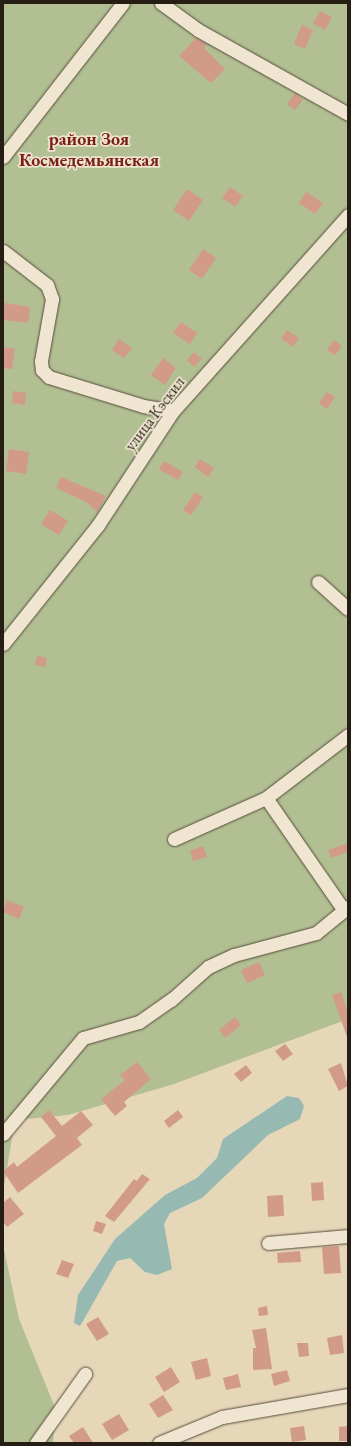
<!DOCTYPE html>
<html>
<head>
<meta charset="utf-8">
<style>
  body { margin:0 }
  #map { position:relative; width:351px; height:1446px; overflow:hidden; background:#e6d7b8; font-family:"EB Garamond",serif }
  div>[style] { position:absolute }
  [style*='--x'] { left:calc(var(--x)*1px); top:calc(var(--y)*1px); width:calc(var(--w)*1px); rotate:calc(var(--a)*1deg) }
  .green>* { inset:0; background:#b1bf92 }
  .water>* { inset:0; background:#96b9b2 }
  .building>* { inset:0; background:#d29b89 }
  .roads { filter:drop-shadow(0 0 1px #564c3d) drop-shadow(0 0 1px #564c3d) }
  .minor>* { height:13px; margin:-6.5px; padding:0 6.5px; transform-origin:6.5px; border-radius:6.5px; background:#efe5d1 }
  span { translate:-50% -50%; white-space:nowrap; text-align:center; line-height:1.15; -webkit-text-stroke:3.5px #efe5d1; paint-order:stroke }
  .street-label { font-size:16px; color:#261e14 }
  .quarter-label { font-size:18px; color:#7a1f14; font-weight:700 }
  .frame { position:absolute; inset:0; border:4px solid #261e14; pointer-events:none }
</style>
</head>
<body>
<div id="map">
  <div class="green">
    <div style="clip-path:polygon(3px 3px,348px 3px,348px 1019px,174px 1084px,68px 1115px,15px 1120px,3px 1192px)"></div>
    <div style="clip-path:polygon(3px 1245px,19px 1319px,56px 1410px,53px 1443px,3px 1443px)"></div>
  </div>
  <div class="water">
    <div style="clip-path:polygon(287px 1096px,299px 1098px,304px 1106px,300px 1119px,268px 1135px,202px 1198px,170px 1213px,164px 1224px,172px 1269px,157px 1275px,145px 1272px,130px 1258px,117px 1261px,83px 1321px,80px 1326px,74px 1323px,78px 1295px,115px 1239px,165px 1195px,197px 1178px,217px 1158px,223px 1139px)"></div>
  </div>
  <div class="building">
    <div style="clip-path:polygon(320px 11px,332px 17px,325px 30px,313px 24px)"></div>
    <div style="clip-path:polygon(302px 25px,313px 30px,305px 49px,294px 44px)"></div>
    <div style="clip-path:polygon(196px 38px,207px 44px,204px 48px,225px 69px,211px 83px,179px 56px)"></div>
    <div style="clip-path:polygon(295px 93px,303px 100px,295px 110px,287px 104px)"></div>
    <div style="clip-path:polygon(230px 187px,243px 196px,235px 207px,222px 198px)"></div>
    <div style="clip-path:polygon(187px 189px,203px 200px,189px 221px,173px 210px)"></div>
    <div style="clip-path:polygon(306px 192px,323px 203px,315px 214px,299px 203px)"></div>
    <div style="clip-path:polygon(203px 249px,216px 258px,202px 279px,189px 270px)"></div>
    <div style="clip-path:polygon(4px 303px,30px 307px,28px 323px,3px 320px)"></div>
    <div style="clip-path:polygon(181px 322px,197px 333px,190px 344px,173px 333px)"></div>
    <div style="clip-path:polygon(287px 330px,299px 338px,293px 347px,281px 338px)"></div>
    <div style="clip-path:polygon(119px 339px,132px 348px,124px 358px,112px 350px)"></div>
    <div style="clip-path:polygon(334px 340px,342px 346px,335px 355px,327px 350px)"></div>
    <div style="clip-path:polygon(3px 347px,15px 349px,12px 369px,3px 368px)"></div>
    <div style="clip-path:polygon(194px 352px,202px 359px,194px 367px,187px 360px)"></div>
    <div style="clip-path:polygon(163px 358px,176px 368px,165px 385px,151px 375px)"></div>
    <div style="clip-path:polygon(13px 391px,26px 393px,25px 405px,12px 403px)"></div>
    <div style="clip-path:polygon(327px 392px,335px 397px,327px 409px,319px 403px)"></div>
    <div style="clip-path:polygon(9px 449px,29px 452px,26px 474px,6px 471px)"></div>
    <div style="clip-path:polygon(200px 459px,214px 468px,208px 477px,195px 467px)"></div>
    <div style="clip-path:polygon(164px 461px,183px 472px,178px 480px,159px 469px)"></div>
    <div style="clip-path:polygon(61px 477px,106px 496px,97px 512px,86px 502px,56px 488px)"></div>
    <div style="clip-path:polygon(195px 492px,203px 497px,191px 515px,183px 510px)"></div>
    <div style="clip-path:polygon(50px 510px,68px 521px,59px 535px,41px 524px)"></div>
    <div style="clip-path:polygon(37px 656px,47px 658px,45px 667px,35px 665px)"></div>
    <div style="clip-path:polygon(348px 843px,348px 852px,331px 858px,328px 850px)"></div>
    <div style="clip-path:polygon(203px 846px,207px 857px,193px 861px,190px 851px)"></div>
    <div style="clip-path:polygon(7px 900px,24px 907px,19px 919px,3px 912px)"></div>
    <div style="clip-path:polygon(259px 962px,265px 975px,247px 983px,241px 970px)"></div>
    <div style="clip-path:polygon(341px 992px,348px 1013px,347px 1037px,332px 995px)"></div>
    <div style="clip-path:polygon(235px 1017px,241px 1025px,225px 1038px,219px 1030px)"></div>
    <div style="clip-path:polygon(285px 1044px,293px 1054px,283px 1061px,275px 1051px)"></div>
    <div style="clip-path:polygon(137px 1062px,151px 1079px,124px 1102px,127px 1106px,115px 1116px,101px 1099px,125px 1080px,120px 1075px)"></div>
    <div style="clip-path:polygon(341px 1063px,348px 1086px,339px 1091px,328px 1069px)"></div>
    <div style="clip-path:polygon(246px 1065px,252px 1073px,241px 1082px,234px 1074px)"></div>
    <div style="clip-path:polygon(49px 1110px,62px 1126px,81px 1111px,93px 1125px,77px 1138px,82px 1145px,18px 1193px,3px 1171px,14px 1162px,17px 1167px,56px 1136px,41px 1117px)"></div>
    <div style="clip-path:polygon(178px 1110px,183px 1117px,169px 1128px,164px 1121px)"></div>
    <div style="clip-path:polygon(142px 1174px,150px 1179px,114px 1222px,105px 1216px,134px 1179px,137px 1181px)"></div>
    <div style="clip-path:polygon(323px 1182px,324px 1200px,312px 1201px,311px 1183px)"></div>
    <div style="clip-path:polygon(283px 1195px,284px 1216px,268px 1217px,267px 1196px)"></div>
    <div style="clip-path:polygon(10px 1197px,24px 1214px,7px 1227px,3px 1222px,3px 1203px)"></div>
    <div style="clip-path:polygon(96px 1221px,106px 1224px,102px 1234px,93px 1231px)"></div>
    <div style="clip-path:polygon(339px 1246px,341px 1273px,324px 1274px,322px 1247px)"></div>
    <div style="clip-path:polygon(300px 1251px,301px 1262px,278px 1263px,277px 1253px)"></div>
    <div style="clip-path:polygon(62px 1260px,74px 1264px,68px 1278px,56px 1274px)"></div>
    <div style="clip-path:polygon(267px 1306px,268px 1315px,259px 1316px,258px 1308px)"></div>
    <div style="clip-path:polygon(98px 1317px,109px 1334px,97px 1341px,86px 1324px)"></div>
    <div style="clip-path:polygon(266px 1328px,272px 1369px,253px 1370px,253px 1348px,256px 1348px,252px 1330px)"></div>
    <div style="clip-path:polygon(342px 1335px,344px 1353px,330px 1355px,327px 1338px)"></div>
    <div style="clip-path:polygon(297px 1343px,308px 1343px,309px 1356px,299px 1357px)"></div>
    <div style="clip-path:polygon(207px 1358px,211px 1376px,196px 1380px,191px 1362px)"></div>
    <div style="clip-path:polygon(171px 1367px,180px 1382px,164px 1392px,155px 1377px)"></div>
    <div style="clip-path:polygon(287px 1370px,290px 1381px,274px 1386px,271px 1374px)"></div>
    <div style="clip-path:polygon(238px 1374px,241px 1387px,226px 1390px,223px 1378px)"></div>
    <div style="clip-path:polygon(163px 1395px,173px 1410px,158px 1418px,149px 1404px)"></div>
    <div style="clip-path:polygon(119px 1414px,129px 1430px,112px 1440px,102px 1424px)"></div>
    <div style="clip-path:polygon(304px 1426px,306px 1440px,292px 1442px,290px 1428px)"></div>
    <div style="clip-path:polygon(348px 1426px,348px 1441px,339px 1441px,339px 1427px)"></div>
    <div style="clip-path:polygon(83px 1427px,93px 1443px,74px 1443px,69px 1436px)"></div>
  </div>
  <div class="roads">
    <div class="minor">
      <div style="--x:161;--y:3;--w:46;--a:36.1"></div>
      <div style="--x:198;--y:30;--w:172;--a:29.2"></div>
      <div style="--x:3;--y:157;--w:195;--a:-52.1"></div>
      <div style="--x:3;--y:251;--w:56;--a:37.7"></div>
      <div style="--x:47;--y:285;--w:15;--a:70"></div>
      <div style="--x:52;--y:299;--w:63;--a:100.1"></div>
      <div style="--x:41;--y:361;--w:9;--a:84"></div>
      <div style="--x:42;--y:370;--w:10;--a:45"></div>
      <div style="--x:49;--y:377;--w:98;--a:17.1"></div>
      <div style="--x:143;--y:406;--w:30;--a:9"></div>
      <div style="--x:318;--y:582;--w:40;--a:42"></div>
      <div style="--x:3;--y:644;--w:152;--a:-51.4"></div>
      <div style="--x:98;--y:525;--w:136;--a:-56.7"></div>
      <div style="--x:173;--y:411;--w:263;--a:-48.2"></div>
      <div style="--x:174;--y:839;--w:101;--a:-24"></div>
      <div style="--x:343;--y:909;--w:135;--a:-124.7"></div>
      <div style="--x:266;--y:798;--w:103;--a:-37.5"></div>
      <div style="--x:3;--y:1134;--w:125;--a:-50.2"></div>
      <div style="--x:83;--y:1038;--w:58;--a:-15.9"></div>
      <div style="--x:139;--y:1022;--w:39;--a:-35"></div>
      <div style="--x:171;--y:1000;--w:50;--a:-41.7"></div>
      <div style="--x:208;--y:967;--w:29;--a:-25"></div>
      <div style="--x:234;--y:955;--w:85;--a:-15"></div>
      <div style="--x:316;--y:933;--w:41;--a:-39.1"></div>
      <div style="--x:268;--y:1243;--w:80;--a:-5"></div>
      <div style="--x:36;--y:1443;--w:85;--a:-54.6"></div>
      <div style="--x:159;--y:1443;--w:68;--a:-22.4"></div>
      <div style="--x:222;--y:1417;--w:128;--a:-9.9"></div>
    </div>
  </div>
  <div class="street-label">
    <span style="left:155px;top:414px;rotate:-53deg">улица Кэскил</span>
  </div>
  <div class="quarter-label">
    <span style="left:89px;top:150px">район Зоя<br>Космедемьянская</span>
  </div>
  <div class="frame"></div>
</div>
</body>
</html>
